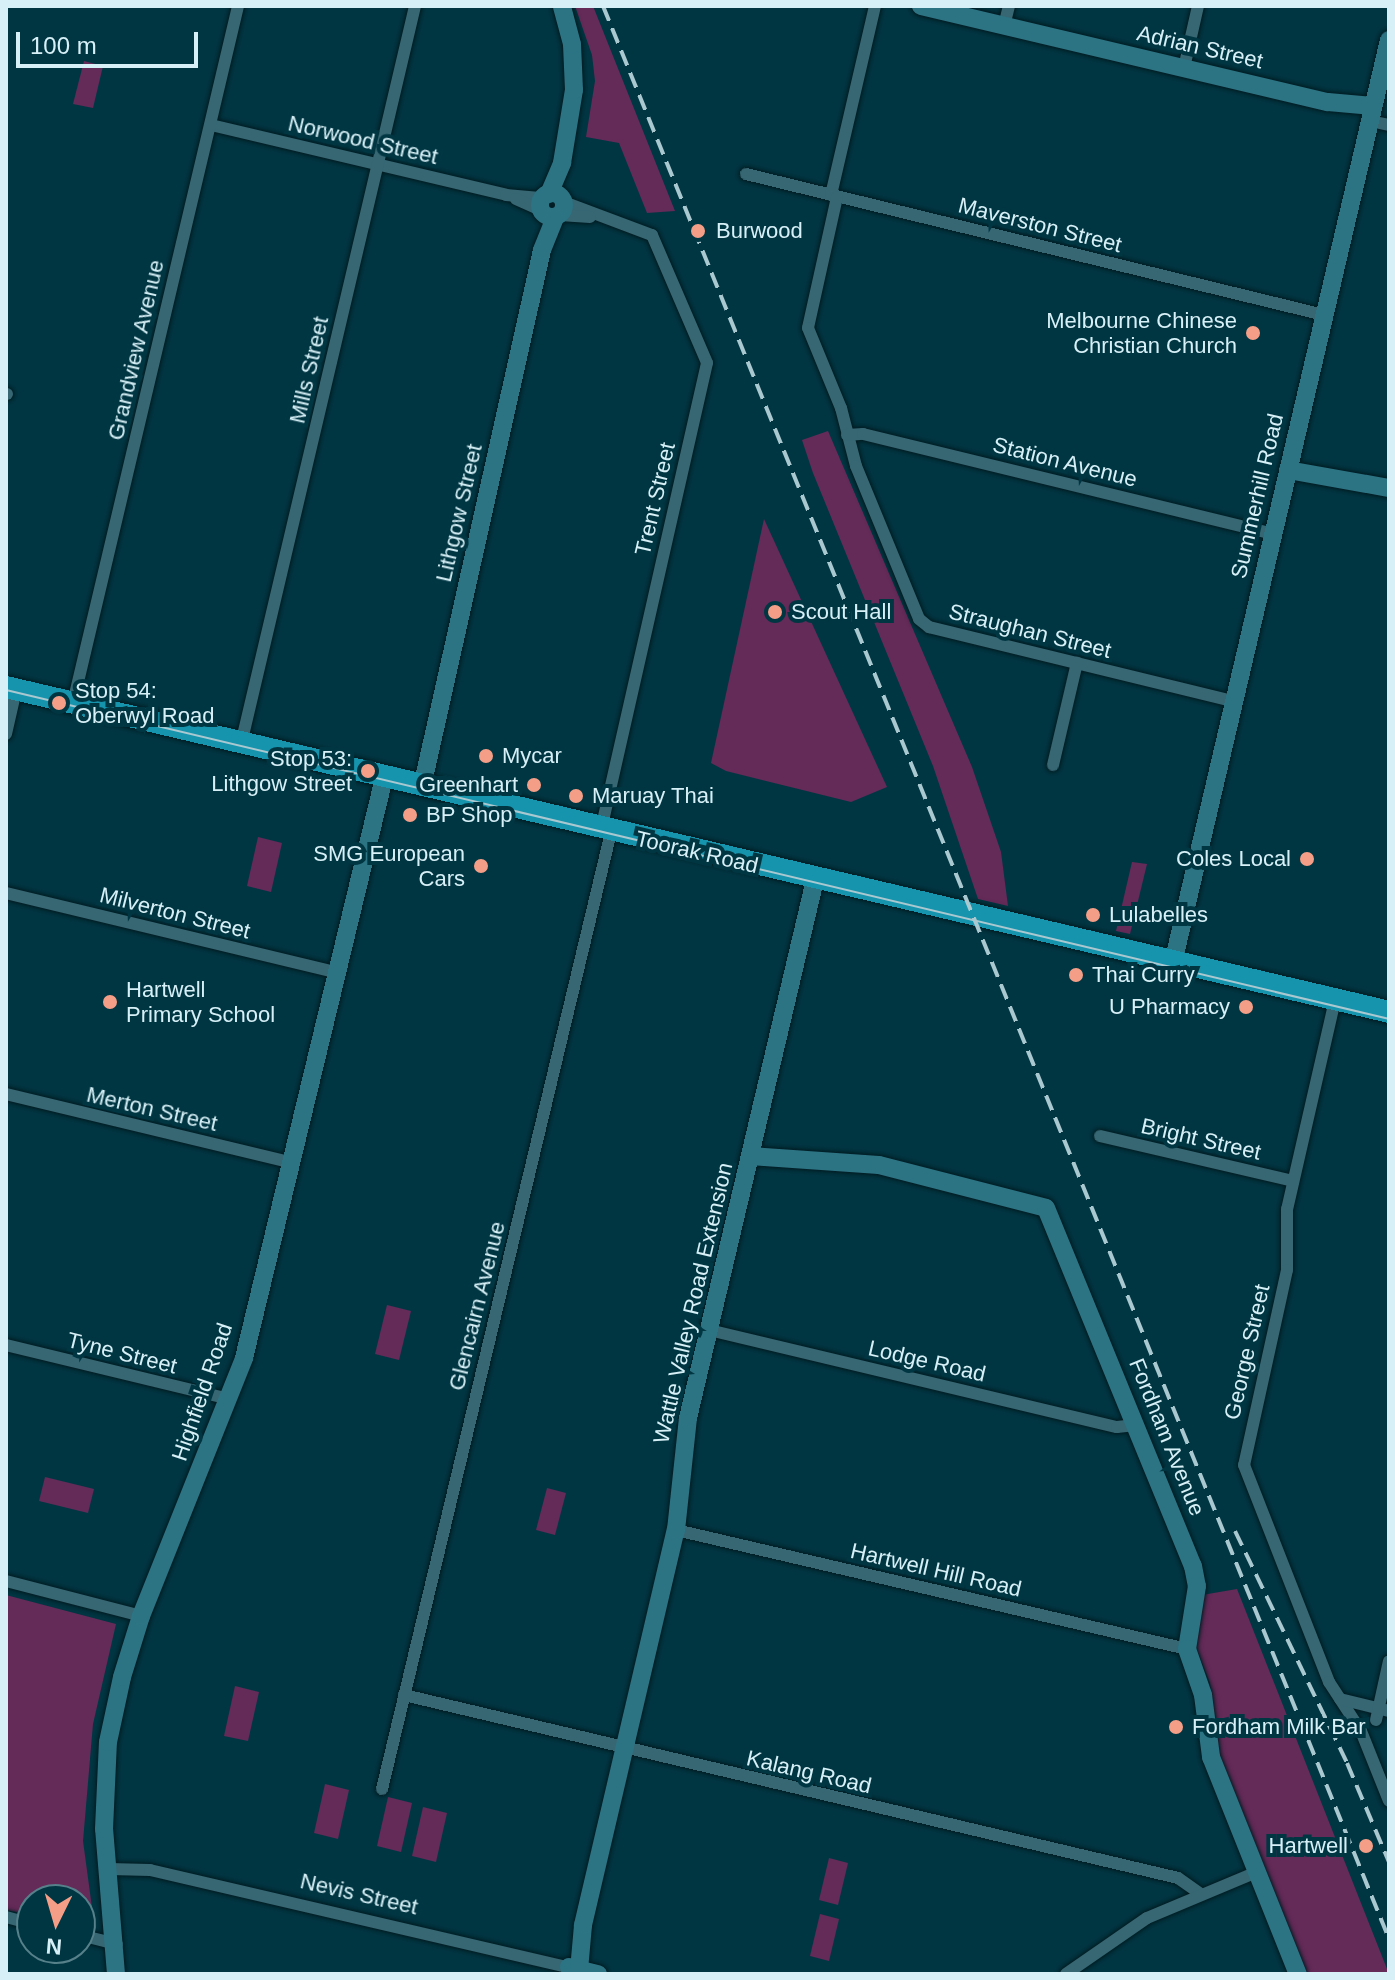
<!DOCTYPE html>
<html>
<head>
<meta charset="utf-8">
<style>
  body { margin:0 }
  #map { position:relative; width:1395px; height:1980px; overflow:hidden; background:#003642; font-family:Arial,sans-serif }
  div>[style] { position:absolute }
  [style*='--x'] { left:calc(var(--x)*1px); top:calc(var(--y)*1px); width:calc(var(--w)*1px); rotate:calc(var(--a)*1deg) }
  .green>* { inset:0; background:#642a58 }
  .roads { filter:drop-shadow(0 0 2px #021b21) drop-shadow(0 0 2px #021b21) }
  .street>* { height:12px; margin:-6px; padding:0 6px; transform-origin:6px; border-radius:6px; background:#366773 }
  .secondary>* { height:18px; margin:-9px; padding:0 9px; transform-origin:9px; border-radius:9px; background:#2c7484 }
  .secondary>.ring { margin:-9px; padding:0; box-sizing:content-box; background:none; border:18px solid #2c7484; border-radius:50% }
  .highway>* { height:22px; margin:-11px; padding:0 11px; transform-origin:11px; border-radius:11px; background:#1694ad }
  .tram>* { height:2px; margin:-1px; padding:0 1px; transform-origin:1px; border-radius:1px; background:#a9c8d0 }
  .rail>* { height:4px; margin-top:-2px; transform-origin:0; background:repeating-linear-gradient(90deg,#a9c8d0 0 16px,transparent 0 24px) }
  .dots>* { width:22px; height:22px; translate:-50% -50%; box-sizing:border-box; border:4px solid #003642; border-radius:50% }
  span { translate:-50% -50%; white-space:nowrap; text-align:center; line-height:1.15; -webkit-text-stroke:8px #003642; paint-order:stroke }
  .street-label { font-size:22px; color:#d7f0f7 }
  .poi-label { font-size:22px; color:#d7f0f7 }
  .left { translate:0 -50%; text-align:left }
  .right { translate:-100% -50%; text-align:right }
  .frame { position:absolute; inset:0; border:8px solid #d7f0f7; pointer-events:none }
  .north { position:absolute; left:16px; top:1884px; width:80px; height:80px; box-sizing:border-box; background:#003642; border:2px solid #56808a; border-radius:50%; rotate:185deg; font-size:22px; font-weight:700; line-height:32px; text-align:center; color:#d7f0f7 }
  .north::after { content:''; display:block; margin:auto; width:28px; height:36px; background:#f49e87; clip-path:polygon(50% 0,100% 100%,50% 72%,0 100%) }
  .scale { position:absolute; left:16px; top:32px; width:182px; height:36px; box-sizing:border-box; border:4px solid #d7f0f7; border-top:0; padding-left:10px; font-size:24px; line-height:28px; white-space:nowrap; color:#d7f0f7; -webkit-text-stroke:6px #003642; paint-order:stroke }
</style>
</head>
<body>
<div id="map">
  <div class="green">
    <div style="clip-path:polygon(575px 6px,593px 6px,675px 211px,647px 213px,619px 143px,586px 137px,595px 81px,592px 55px)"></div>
    <div style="clip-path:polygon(84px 61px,103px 66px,93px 108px,73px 104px)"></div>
    <div style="clip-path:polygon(828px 431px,972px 767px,1001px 852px,1008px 906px,978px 899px,933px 766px,813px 473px,802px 440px)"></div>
    <div style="clip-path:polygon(764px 519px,887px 787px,851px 802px,726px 771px,711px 763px)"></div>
    <div style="clip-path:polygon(258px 837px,282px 843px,271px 892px,247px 886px)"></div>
    <div style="clip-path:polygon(1132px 862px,1147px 864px,1130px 934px,1116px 931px)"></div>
    <div style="clip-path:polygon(387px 1305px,411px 1311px,399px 1360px,375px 1354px)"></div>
    <div style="clip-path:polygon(45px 1477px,94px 1489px,88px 1513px,39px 1501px)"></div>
    <div style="clip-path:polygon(547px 1488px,566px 1493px,555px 1535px,536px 1530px)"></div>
    <div style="clip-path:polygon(1237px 1589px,1389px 1974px,1305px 1974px,1216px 1747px,1210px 1683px,1195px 1645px,1202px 1595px)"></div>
    <div style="clip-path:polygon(6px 1595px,116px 1624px,93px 1724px,83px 1841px,95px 1930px,80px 1926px,80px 1900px,32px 1900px,32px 1915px,6px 1910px)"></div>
    <div style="clip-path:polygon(235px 1686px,259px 1692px,248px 1741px,224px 1736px)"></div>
    <div style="clip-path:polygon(325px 1784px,349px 1790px,338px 1839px,314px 1833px)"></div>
    <div style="clip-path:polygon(388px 1797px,412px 1803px,401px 1852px,377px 1846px)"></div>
    <div style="clip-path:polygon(423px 1807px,447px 1813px,436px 1862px,412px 1856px)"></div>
    <div style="clip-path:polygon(829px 1858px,848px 1863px,838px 1905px,819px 1900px)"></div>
    <div style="clip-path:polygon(820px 1914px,839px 1919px,829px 1961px,810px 1956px)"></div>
  </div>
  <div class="roads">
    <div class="street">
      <div style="--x:1004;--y:26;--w:21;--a:-76"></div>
      <div style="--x:1184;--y:68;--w:64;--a:-77.3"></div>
      <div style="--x:1370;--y:121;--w:19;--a:12"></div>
      <div style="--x:211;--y:125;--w:303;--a:13.3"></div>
      <div style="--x:506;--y:195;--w:37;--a:5"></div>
      <div style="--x:746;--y:174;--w:595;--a:13.71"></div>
      <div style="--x:831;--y:195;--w:194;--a:-76.9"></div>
      <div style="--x:837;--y:197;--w:134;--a:102.5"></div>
      <div style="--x:808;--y:328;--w:87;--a:67.6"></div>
      <div style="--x:841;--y:408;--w:60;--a:75.5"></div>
      <div style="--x:856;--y:466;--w:165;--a:67.6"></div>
      <div style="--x:919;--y:619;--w:13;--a:39"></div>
      <div style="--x:929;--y:627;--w:313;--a:13.7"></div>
      <div style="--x:516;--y:199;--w:27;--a:24"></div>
      <div style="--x:564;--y:202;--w:94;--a:20.6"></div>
      <div style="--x:652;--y:235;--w:139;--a:66.7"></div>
      <div style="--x:707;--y:363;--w:479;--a:102.8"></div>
      <div style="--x:560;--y:215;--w:30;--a:4"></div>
      <div style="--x:6;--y:394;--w:1;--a:0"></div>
      <div style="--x:847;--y:435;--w:16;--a:-4"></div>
      <div style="--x:863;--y:434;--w:422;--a:13.7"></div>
      <div style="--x:73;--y:703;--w:716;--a:-76.68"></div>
      <div style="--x:6;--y:734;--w:45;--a:-77.2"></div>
      <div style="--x:241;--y:744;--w:758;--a:-76.73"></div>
      <div style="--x:1053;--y:765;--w:105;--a:-76.8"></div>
      <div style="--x:6;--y:893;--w:338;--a:13.5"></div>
      <div style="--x:1335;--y:1000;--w:214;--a:102.9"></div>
      <div style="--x:1287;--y:1209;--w:61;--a:90"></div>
      <div style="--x:1287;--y:1270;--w:200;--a:102.4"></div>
      <div style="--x:1244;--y:1465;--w:233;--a:68.6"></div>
      <div style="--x:1329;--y:1682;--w:59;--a:56.9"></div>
      <div style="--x:1361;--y:1731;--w:75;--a:68.2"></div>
      <div style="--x:6;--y:1094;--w:291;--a:13.5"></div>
      <div style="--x:1100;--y:1136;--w:198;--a:13.1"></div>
      <div style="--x:709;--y:1330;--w:419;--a:13.4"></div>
      <div style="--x:1117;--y:1427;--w:19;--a:-6"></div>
      <div style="--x:6;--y:1345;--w:229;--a:13.6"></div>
      <div style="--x:676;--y:1530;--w:525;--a:13.11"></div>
      <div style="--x:6;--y:1581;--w:139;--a:14.5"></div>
      <div style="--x:404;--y:1695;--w:795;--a:13.3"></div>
      <div style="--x:1178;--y:1878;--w:28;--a:35"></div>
      <div style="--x:1340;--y:1699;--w:50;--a:13.8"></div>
      <div style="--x:1376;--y:1720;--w:60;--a:-77.6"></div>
      <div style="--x:382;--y:1789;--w:984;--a:-76.54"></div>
      <div style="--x:109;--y:1869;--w:41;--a:1.4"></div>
      <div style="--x:150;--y:1870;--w:428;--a:13.1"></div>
      <div style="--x:6;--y:1917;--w:27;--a:15"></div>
      <div style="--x:80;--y:1935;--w:38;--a:14"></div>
      <div style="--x:1066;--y:1974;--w:98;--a:-34.7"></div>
      <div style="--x:1147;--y:1918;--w:119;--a:-22.7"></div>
    </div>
    <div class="secondary">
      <div style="--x:921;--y:6;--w:418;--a:13.3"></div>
      <div style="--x:1328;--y:102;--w:45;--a:5.1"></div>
      <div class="ring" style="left:540px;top:193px;width:6px;height:6px"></div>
      <div style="--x:549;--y:194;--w:34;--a:-67"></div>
      <div style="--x:562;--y:163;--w:74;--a:-80.7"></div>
      <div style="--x:574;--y:90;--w:46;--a:-92.5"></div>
      <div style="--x:572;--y:44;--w:39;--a:-105"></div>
      <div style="--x:1288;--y:470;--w:103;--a:10.1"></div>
      <div style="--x:422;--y:787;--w:550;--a:-77.4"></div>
      <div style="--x:542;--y:250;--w:35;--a:-68"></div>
      <div style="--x:1173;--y:963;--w:948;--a:-76.83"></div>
      <div style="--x:750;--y:1156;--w:129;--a:4"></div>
      <div style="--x:879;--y:1165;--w:172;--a:14.4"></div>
      <div style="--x:1046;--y:1208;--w:387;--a:67.7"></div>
      <div style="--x:1193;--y:1566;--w:20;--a:79"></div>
      <div style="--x:1197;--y:1586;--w:64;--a:99"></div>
      <div style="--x:1187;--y:1649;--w:49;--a:70.8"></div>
      <div style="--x:1203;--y:1695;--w:63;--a:82.6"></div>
      <div style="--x:1211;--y:1757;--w:234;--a:68.2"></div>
      <div style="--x:569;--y:1967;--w:30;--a:14"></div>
      <div style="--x:579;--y:1970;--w:45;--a:-84.9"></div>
      <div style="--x:583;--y:1925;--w:406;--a:-76.8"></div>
      <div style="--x:676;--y:1530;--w:113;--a:-83.9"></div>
      <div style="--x:688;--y:1418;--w:553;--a:-76.72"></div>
      <div style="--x:116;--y:1974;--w:145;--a:-94.7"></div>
      <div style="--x:104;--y:1829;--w:87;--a:-87.4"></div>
      <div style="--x:108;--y:1742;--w:66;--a:-77.8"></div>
      <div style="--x:122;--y:1677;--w:64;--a:-72.7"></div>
      <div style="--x:141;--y:1616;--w:278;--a:-68.2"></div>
      <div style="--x:244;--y:1358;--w:597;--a:-76.43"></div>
    </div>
    <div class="highway">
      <div style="--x:6;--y:687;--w:1421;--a:13.22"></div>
    </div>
  </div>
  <div class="tram">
    <div style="--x:6;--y:690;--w:1422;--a:13.38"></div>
  </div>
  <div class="rail">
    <div style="--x:603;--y:6;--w:2087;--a:67.87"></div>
    <div style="--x:1235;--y:1531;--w:258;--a:64.2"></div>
    <div style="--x:1347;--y:1763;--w:108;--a:67"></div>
  </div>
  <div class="dots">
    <div style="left:698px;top:231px;background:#f49e87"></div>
    <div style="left:1253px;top:333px;background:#f49e87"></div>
    <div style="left:775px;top:612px;background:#f49e87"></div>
    <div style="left:59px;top:703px;background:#f49e87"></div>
    <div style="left:486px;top:756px;background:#f49e87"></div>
    <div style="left:368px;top:771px;background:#f49e87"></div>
    <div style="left:534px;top:785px;background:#f49e87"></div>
    <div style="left:576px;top:796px;background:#f49e87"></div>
    <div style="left:410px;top:815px;background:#f49e87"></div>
    <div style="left:1307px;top:859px;background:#f49e87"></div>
    <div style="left:481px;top:866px;background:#f49e87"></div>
    <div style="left:1093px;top:915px;background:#f49e87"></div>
    <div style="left:1076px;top:975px;background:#f49e87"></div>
    <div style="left:110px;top:1002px;background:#f49e87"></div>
    <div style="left:1246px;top:1007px;background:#f49e87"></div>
    <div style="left:1176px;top:1727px;background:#f49e87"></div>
    <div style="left:1366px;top:1846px;background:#f49e87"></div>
  </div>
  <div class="street-label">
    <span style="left:1200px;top:47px;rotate:13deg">Adrian Street</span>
    <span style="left:363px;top:140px;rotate:13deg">Norwood Street</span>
    <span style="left:1040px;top:225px;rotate:14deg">Maverston Street</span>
    <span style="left:136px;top:350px;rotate:-77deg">Grandview Avenue</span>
    <span style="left:309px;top:370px;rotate:-77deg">Mills Street</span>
    <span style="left:1065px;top:462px;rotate:14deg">Station Avenue</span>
    <span style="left:1257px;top:496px;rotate:-77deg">Summerhill Road</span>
    <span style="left:655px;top:499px;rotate:-77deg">Trent Street</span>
    <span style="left:459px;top:513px;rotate:-77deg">Lithgow Street</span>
    <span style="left:1030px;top:631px;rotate:14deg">Straughan Street</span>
    <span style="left:697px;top:852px;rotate:13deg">Toorak Road</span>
    <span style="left:175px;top:913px;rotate:14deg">Milverton Street</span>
    <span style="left:152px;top:1109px;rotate:13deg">Merton Street</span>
    <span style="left:1201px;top:1139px;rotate:13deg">Bright Street</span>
    <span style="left:693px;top:1303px;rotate:-77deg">Wattle Valley Road Extension</span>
    <span style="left:477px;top:1306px;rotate:-76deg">Glencairn Avenue</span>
    <span style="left:1247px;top:1352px;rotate:-77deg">George Street</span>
    <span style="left:122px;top:1353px;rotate:14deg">Tyne Street</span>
    <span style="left:927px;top:1361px;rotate:13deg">Lodge Road</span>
    <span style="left:202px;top:1392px;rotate:-71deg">Highfield Road</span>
    <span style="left:1167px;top:1437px;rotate:68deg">Fordham Avenue</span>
    <span style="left:936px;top:1570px;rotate:13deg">Hartwell Hill Road</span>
    <span style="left:809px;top:1772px;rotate:13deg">Kalang Road</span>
    <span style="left:359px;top:1894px;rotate:13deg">Nevis Street</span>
  </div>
  <div class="poi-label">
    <span class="left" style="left:716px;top:231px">Burwood</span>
    <span class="right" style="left:1237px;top:333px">Melbourne Chinese<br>Christian Church</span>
    <span class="left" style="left:791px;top:612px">Scout Hall</span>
    <span class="left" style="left:75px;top:703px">Stop 54:<br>Oberwyl Road</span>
    <span class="left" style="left:502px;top:756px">Mycar</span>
    <span class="right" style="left:352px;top:771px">Stop 53:<br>Lithgow Street</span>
    <span class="right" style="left:518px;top:785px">Greenhart</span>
    <span class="left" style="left:592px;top:796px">Maruay Thai</span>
    <span class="left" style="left:426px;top:815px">BP Shop</span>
    <span class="right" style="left:465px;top:866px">SMG European<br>Cars</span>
    <span class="right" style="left:1291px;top:859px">Coles Local</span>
    <span class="left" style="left:1109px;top:915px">Lulabelles</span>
    <span class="left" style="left:1092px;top:975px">Thai Curry</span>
    <span class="left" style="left:126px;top:1002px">Hartwell<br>Primary School</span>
    <span class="right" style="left:1230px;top:1007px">U Pharmacy</span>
    <span class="left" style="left:1192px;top:1727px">Fordham Milk Bar</span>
    <span class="right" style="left:1348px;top:1846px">Hartwell</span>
  </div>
  <div class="frame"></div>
  <div class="north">N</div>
  <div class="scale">100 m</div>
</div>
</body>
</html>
